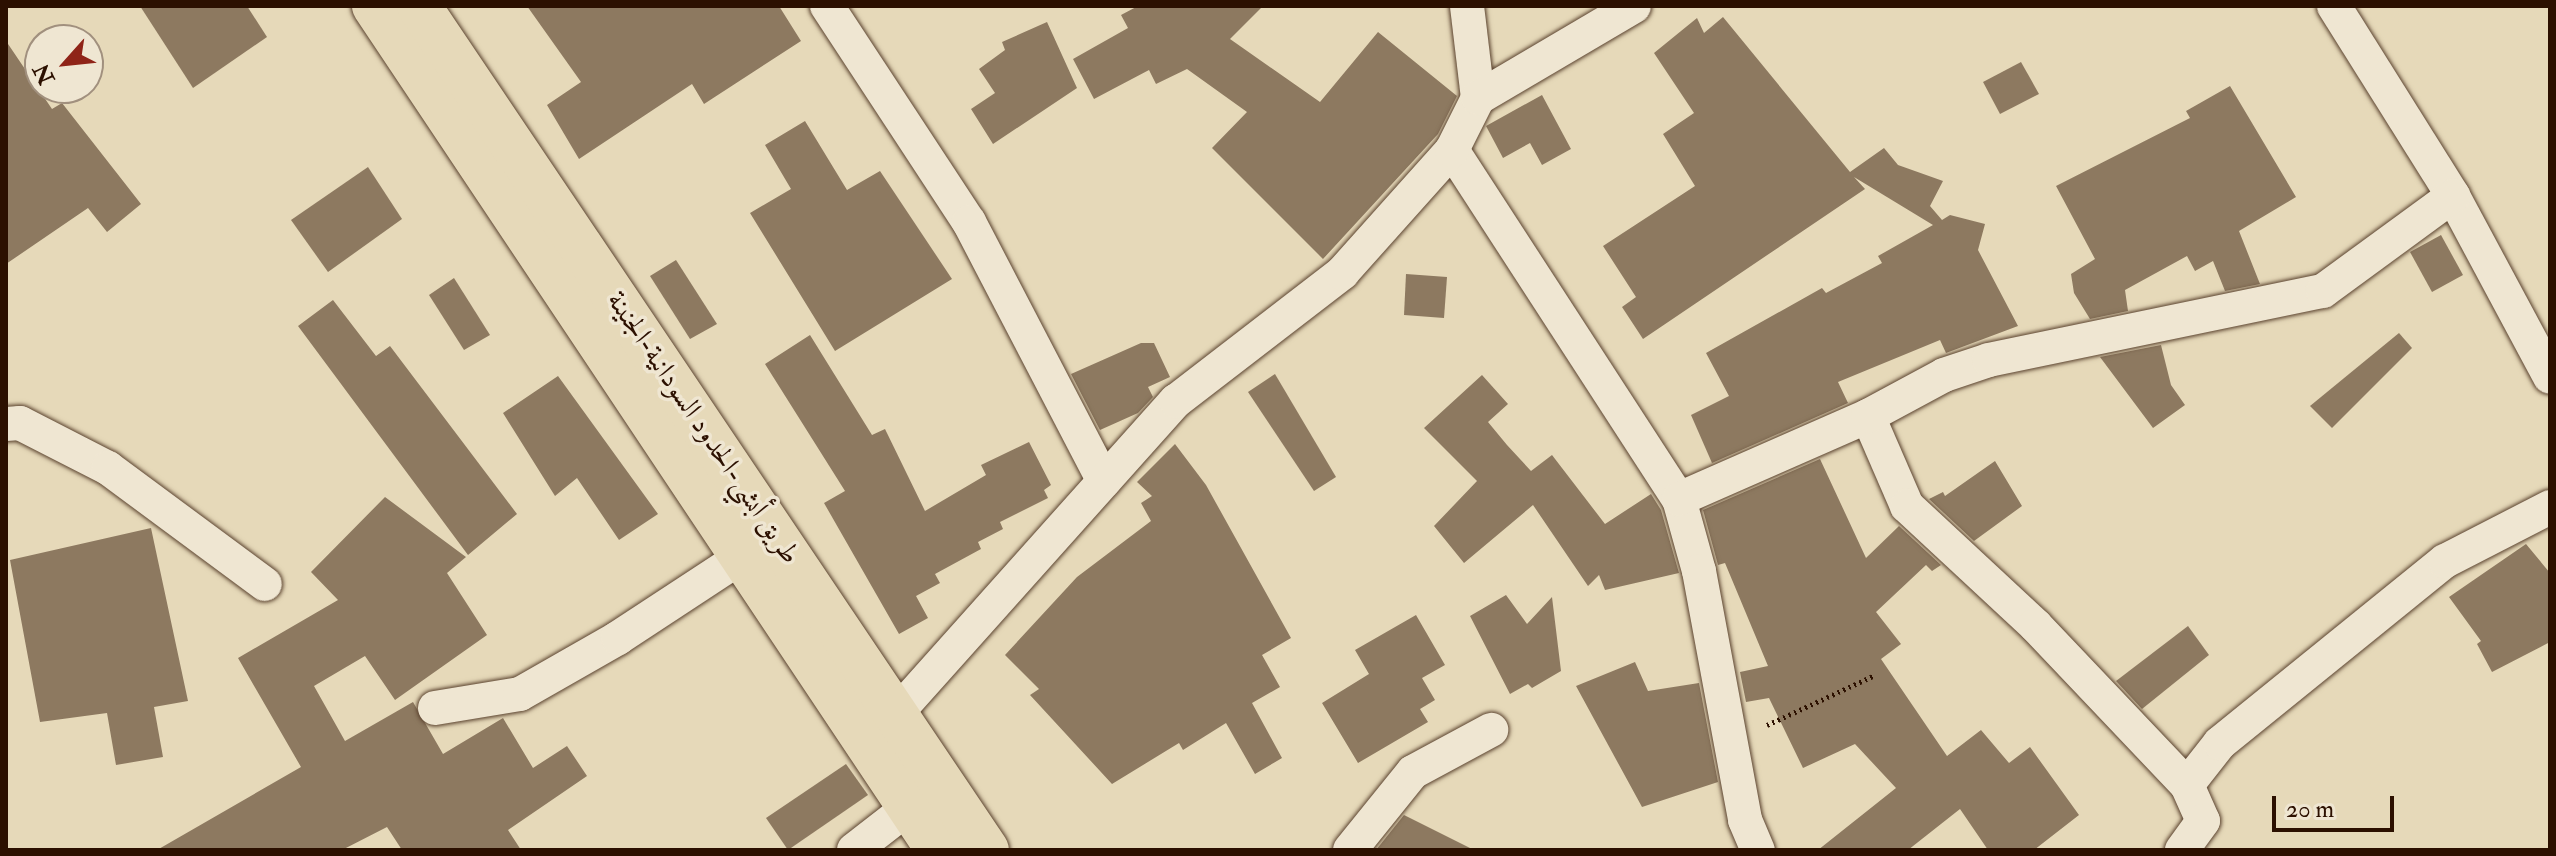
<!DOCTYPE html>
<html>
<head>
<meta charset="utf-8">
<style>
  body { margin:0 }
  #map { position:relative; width:2556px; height:856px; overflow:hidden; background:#e6d9b9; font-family:"IM FELL Double Pica",Amiri,serif }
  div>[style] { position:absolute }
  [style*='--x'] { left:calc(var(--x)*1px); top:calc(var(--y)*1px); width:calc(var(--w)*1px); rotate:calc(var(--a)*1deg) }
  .building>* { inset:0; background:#8d7960 }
  .path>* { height:5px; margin-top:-2.5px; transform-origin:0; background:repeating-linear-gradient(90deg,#2c1000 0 2px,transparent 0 6px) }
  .roads { filter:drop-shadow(0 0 2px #5a422e) drop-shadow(0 0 2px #5a422e) }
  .street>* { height:34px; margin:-17px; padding:0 17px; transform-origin:17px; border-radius:17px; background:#efe6d2 }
  .highway>* { height:44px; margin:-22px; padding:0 22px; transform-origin:22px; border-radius:22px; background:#e6d9b9 }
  span { translate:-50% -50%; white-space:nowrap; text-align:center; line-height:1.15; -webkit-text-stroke:7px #efe6d2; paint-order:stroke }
  .street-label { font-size:28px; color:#2c1000 }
  .frame { position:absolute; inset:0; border:8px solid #2c1000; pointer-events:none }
  .north { position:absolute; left:24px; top:24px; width:80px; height:80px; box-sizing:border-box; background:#efe6d2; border:2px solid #a1907e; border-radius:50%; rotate:243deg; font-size:22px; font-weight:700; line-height:32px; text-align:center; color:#2c1000 }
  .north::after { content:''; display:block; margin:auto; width:28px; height:36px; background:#8f2418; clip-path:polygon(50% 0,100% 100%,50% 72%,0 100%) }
  .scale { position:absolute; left:2272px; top:796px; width:122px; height:36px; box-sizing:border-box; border:4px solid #2c1000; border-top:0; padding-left:10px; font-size:24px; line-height:28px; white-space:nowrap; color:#2c1000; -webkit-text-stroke:6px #efe6d2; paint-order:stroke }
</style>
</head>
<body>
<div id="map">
  <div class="building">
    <div style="clip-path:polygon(140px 6px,247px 6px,267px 37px,193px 88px)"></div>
    <div style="clip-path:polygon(527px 6px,779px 6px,801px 41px,704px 104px,692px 84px,579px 159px,547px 105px,581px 82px)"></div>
    <div style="clip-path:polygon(1138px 6px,1263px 6px,1230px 39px,1320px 102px,1378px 32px,1457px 96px,1438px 134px,1323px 259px,1212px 148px,1247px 112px,1187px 69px,1156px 84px,1149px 70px,1094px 99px,1073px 59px,1128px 28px,1121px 15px)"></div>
    <div style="clip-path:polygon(1723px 17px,1850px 172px,1884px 148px,1898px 165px,1943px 181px,1930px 206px,1942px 220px,1950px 215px,1985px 224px,1978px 250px,2018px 326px,1946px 353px,1940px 340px,1838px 382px,1848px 403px,1712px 463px,1691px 415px,1729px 396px,1706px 353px,1822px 288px,1826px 293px,1882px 263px,1878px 256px,1933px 225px,1854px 177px,1865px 189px,1643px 339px,1622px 307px,1636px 297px,1603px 246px,1695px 186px,1663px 134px,1694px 113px,1654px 53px,1697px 18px,1704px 33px)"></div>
    <div style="clip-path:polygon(1047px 22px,1077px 88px,993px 144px,971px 109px,995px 93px,979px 69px,1005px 50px,1002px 42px)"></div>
    <div style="clip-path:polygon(6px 41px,52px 109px,62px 103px,141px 204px,107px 232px,88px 208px,6px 264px)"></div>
    <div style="clip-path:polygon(2021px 62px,2039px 94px,2000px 114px,1983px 82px)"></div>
    <div style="clip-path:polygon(2230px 86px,2296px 197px,2239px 231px,2260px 284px,2225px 291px,2213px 261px,2195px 271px,2187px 256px,2125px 290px,2128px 311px,2090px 319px,2074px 293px,2071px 274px,2095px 259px,2056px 186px,2190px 118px,2186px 111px)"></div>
    <div style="clip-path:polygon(1542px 95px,1571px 149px,1542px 165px,1530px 143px,1503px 158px,1486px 126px)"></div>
    <div style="clip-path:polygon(805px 121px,847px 190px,880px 171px,952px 279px,835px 351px,750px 213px,791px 189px,765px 145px)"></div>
    <div style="clip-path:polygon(368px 167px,402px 219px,328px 272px,291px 220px)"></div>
    <div style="clip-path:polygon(2441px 235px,2463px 275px,2432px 292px,2410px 252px)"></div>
    <div style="clip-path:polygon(676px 260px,717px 324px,690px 339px,650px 276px)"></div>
    <div style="clip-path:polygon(1406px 274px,1447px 277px,1444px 318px,1404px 315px)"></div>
    <div style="clip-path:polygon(454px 278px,490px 335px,464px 350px,429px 295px)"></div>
    <div style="clip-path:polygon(333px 300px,376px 356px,390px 346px,517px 514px,468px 555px,298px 326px)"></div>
    <div style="clip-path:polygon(2399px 333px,2412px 348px,2332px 428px,2310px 406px)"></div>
    <div style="clip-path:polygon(810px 335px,872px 435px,885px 429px,925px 511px,986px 475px,981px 465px,1029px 442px,1051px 485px,1044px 490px,1048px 498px,1000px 522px,1003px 529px,978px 542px,981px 549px,935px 574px,940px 583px,916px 596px,928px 618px,899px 634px,824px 503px,845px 491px,765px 364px)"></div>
    <div style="clip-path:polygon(1141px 343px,1154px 343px,1170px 377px,1148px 387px,1153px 397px,1138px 413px,1100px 430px,1071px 374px)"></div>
    <div style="clip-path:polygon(2161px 345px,2171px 385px,2185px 405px,2153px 428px,2100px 357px)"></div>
    <div style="clip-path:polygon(1275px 374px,1336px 477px,1314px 491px,1248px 392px)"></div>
    <div style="clip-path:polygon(1482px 375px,1508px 404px,1488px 422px,1507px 445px,1531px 471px,1552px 455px,1605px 524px,1651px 494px,1661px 510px,1679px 573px,1605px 590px,1599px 575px,1588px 586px,1533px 505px,1464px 563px,1434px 526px,1477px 481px,1424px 428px)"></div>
    <div style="clip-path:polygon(558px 376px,658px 514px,619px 540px,577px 478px,555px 496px,503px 413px)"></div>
    <div style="clip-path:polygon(1175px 444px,1206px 485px,1291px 638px,1262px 655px,1280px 687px,1252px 703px,1282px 758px,1255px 774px,1226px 723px,1183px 750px,1179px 743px,1112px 784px,1030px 695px,1039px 689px,1005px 655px,1077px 577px,1151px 521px,1141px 503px,1152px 496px,1137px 482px)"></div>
    <div style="clip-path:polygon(1820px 459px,1866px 558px,1899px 526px,1941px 565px,1932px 571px,1926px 565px,1876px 612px,1901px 644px,1881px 659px,1947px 756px,1981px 730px,2009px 763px,2030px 747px,2079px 815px,2034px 850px,1988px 850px,1960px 809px,1908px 850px,1818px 850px,1896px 788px,1855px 744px,1803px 768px,1769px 698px,1746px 702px,1740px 672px,1768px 666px,1725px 563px,1718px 565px,1703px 510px)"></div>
    <div style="clip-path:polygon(1995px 461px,2022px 506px,1974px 541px,1929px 499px,1943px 492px,1945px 496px)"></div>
    <div style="clip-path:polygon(385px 497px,466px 557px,447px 573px,487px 635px,395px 700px,365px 656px,314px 686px,345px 741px,413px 702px,443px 754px,503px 718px,533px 768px,567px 746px,587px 776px,508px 830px,521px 850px,402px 850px,387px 827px,342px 850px,157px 850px,301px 767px,238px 658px,338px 600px,311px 572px)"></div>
    <div style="clip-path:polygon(151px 528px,188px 701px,154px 707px,163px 757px,116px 765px,107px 713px,40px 722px,10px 560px)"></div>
    <div style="clip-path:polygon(2526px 544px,2550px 573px,2550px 642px,2492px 672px,2477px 644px,2481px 641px,2449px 597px)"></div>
    <div style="clip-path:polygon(1506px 595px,1527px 624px,1552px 597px,1561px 671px,1532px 688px,1528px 684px,1510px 694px,1470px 616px)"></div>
    <div style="clip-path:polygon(1416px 615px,1445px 665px,1422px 678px,1435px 700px,1420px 709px,1428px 722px,1358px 763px,1322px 703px,1369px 674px,1355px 650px)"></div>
    <div style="clip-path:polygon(2188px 626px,2209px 655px,2142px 709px,2116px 681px)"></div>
    <div style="clip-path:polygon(1635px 662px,1648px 691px,1699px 683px,1718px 782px,1642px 807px,1576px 686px)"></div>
    <div style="clip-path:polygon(846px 764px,868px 795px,788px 850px,766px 818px)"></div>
    <div style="clip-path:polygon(1404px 815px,1474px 850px,1376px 850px)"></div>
  </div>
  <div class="path">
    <div style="--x:1767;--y:725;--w:119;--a:-24.8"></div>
  </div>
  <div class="roads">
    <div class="street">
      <div style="--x:827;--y:6;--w:258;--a:56.7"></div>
      <div style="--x:969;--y:222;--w:292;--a:62.5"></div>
      <div style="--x:1467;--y:6;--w:93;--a:83.2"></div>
      <div style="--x:2334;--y:6;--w:224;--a:57.9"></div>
      <div style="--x:2453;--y:196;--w:205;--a:61.8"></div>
      <div style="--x:1452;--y:150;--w:416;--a:57"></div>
      <div style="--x:1679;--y:499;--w:75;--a:74.5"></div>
      <div style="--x:1699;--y:571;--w:253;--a:79.5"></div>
      <div style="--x:1745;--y:820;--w:33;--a:67"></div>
      <div style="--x:1868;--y:416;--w:98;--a:66.6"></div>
      <div style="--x:1907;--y:506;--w:175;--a:42.9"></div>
      <div style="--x:2035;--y:625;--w:221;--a:46.5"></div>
      <div style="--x:2187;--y:785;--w:39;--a:66"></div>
      <div style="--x:2203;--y:821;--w:36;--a:126"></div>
      <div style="--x:6;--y:424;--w:14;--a:-4"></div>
      <div style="--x:20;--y:423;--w:99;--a:27.1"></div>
      <div style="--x:108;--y:468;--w:195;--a:36.5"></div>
      <div style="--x:1679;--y:499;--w:206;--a:-23.7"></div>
      <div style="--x:1868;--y:416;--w:86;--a:-28.3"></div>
      <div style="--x:1944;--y:375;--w:47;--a:-18.4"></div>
      <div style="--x:1989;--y:360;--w:341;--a:-11.7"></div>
      <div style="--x:2323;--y:291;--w:161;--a:-36.2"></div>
      <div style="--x:435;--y:708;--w:86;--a:-9.4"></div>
      <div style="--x:520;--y:694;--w:113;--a:-29.7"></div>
      <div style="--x:618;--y:638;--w:149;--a:-33.3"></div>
      <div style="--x:878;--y:727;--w:19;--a:-35"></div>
      <div style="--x:894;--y:716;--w:423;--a:-48.2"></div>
      <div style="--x:1176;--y:401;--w:210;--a:-37.6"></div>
      <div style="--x:1342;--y:273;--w:165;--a:-48.2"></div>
      <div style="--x:1452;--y:150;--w:58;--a:-63.4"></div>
      <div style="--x:1478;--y:98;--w:181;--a:-30.5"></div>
      <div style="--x:2187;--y:785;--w:53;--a:-51.8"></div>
      <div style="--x:2220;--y:743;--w:289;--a:-39"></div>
      <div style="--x:2445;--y:561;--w:118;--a:-27.2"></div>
      <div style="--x:854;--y:850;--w:91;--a:-37.9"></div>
      <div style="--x:1350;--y:850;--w:100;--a:-51.1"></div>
      <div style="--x:1413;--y:772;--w:89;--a:-28.3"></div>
    </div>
    <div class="highway">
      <div style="--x:374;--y:6;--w:1015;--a:56.25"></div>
      <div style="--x:419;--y:6;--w:1017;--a:56.06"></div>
    </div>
  </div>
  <div class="street-label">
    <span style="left:703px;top:428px;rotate:56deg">طريق أبشي-الحدود السودانية-الجنينة</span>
  </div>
  <div class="frame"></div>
  <div class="north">N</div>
  <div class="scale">20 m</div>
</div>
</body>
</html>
